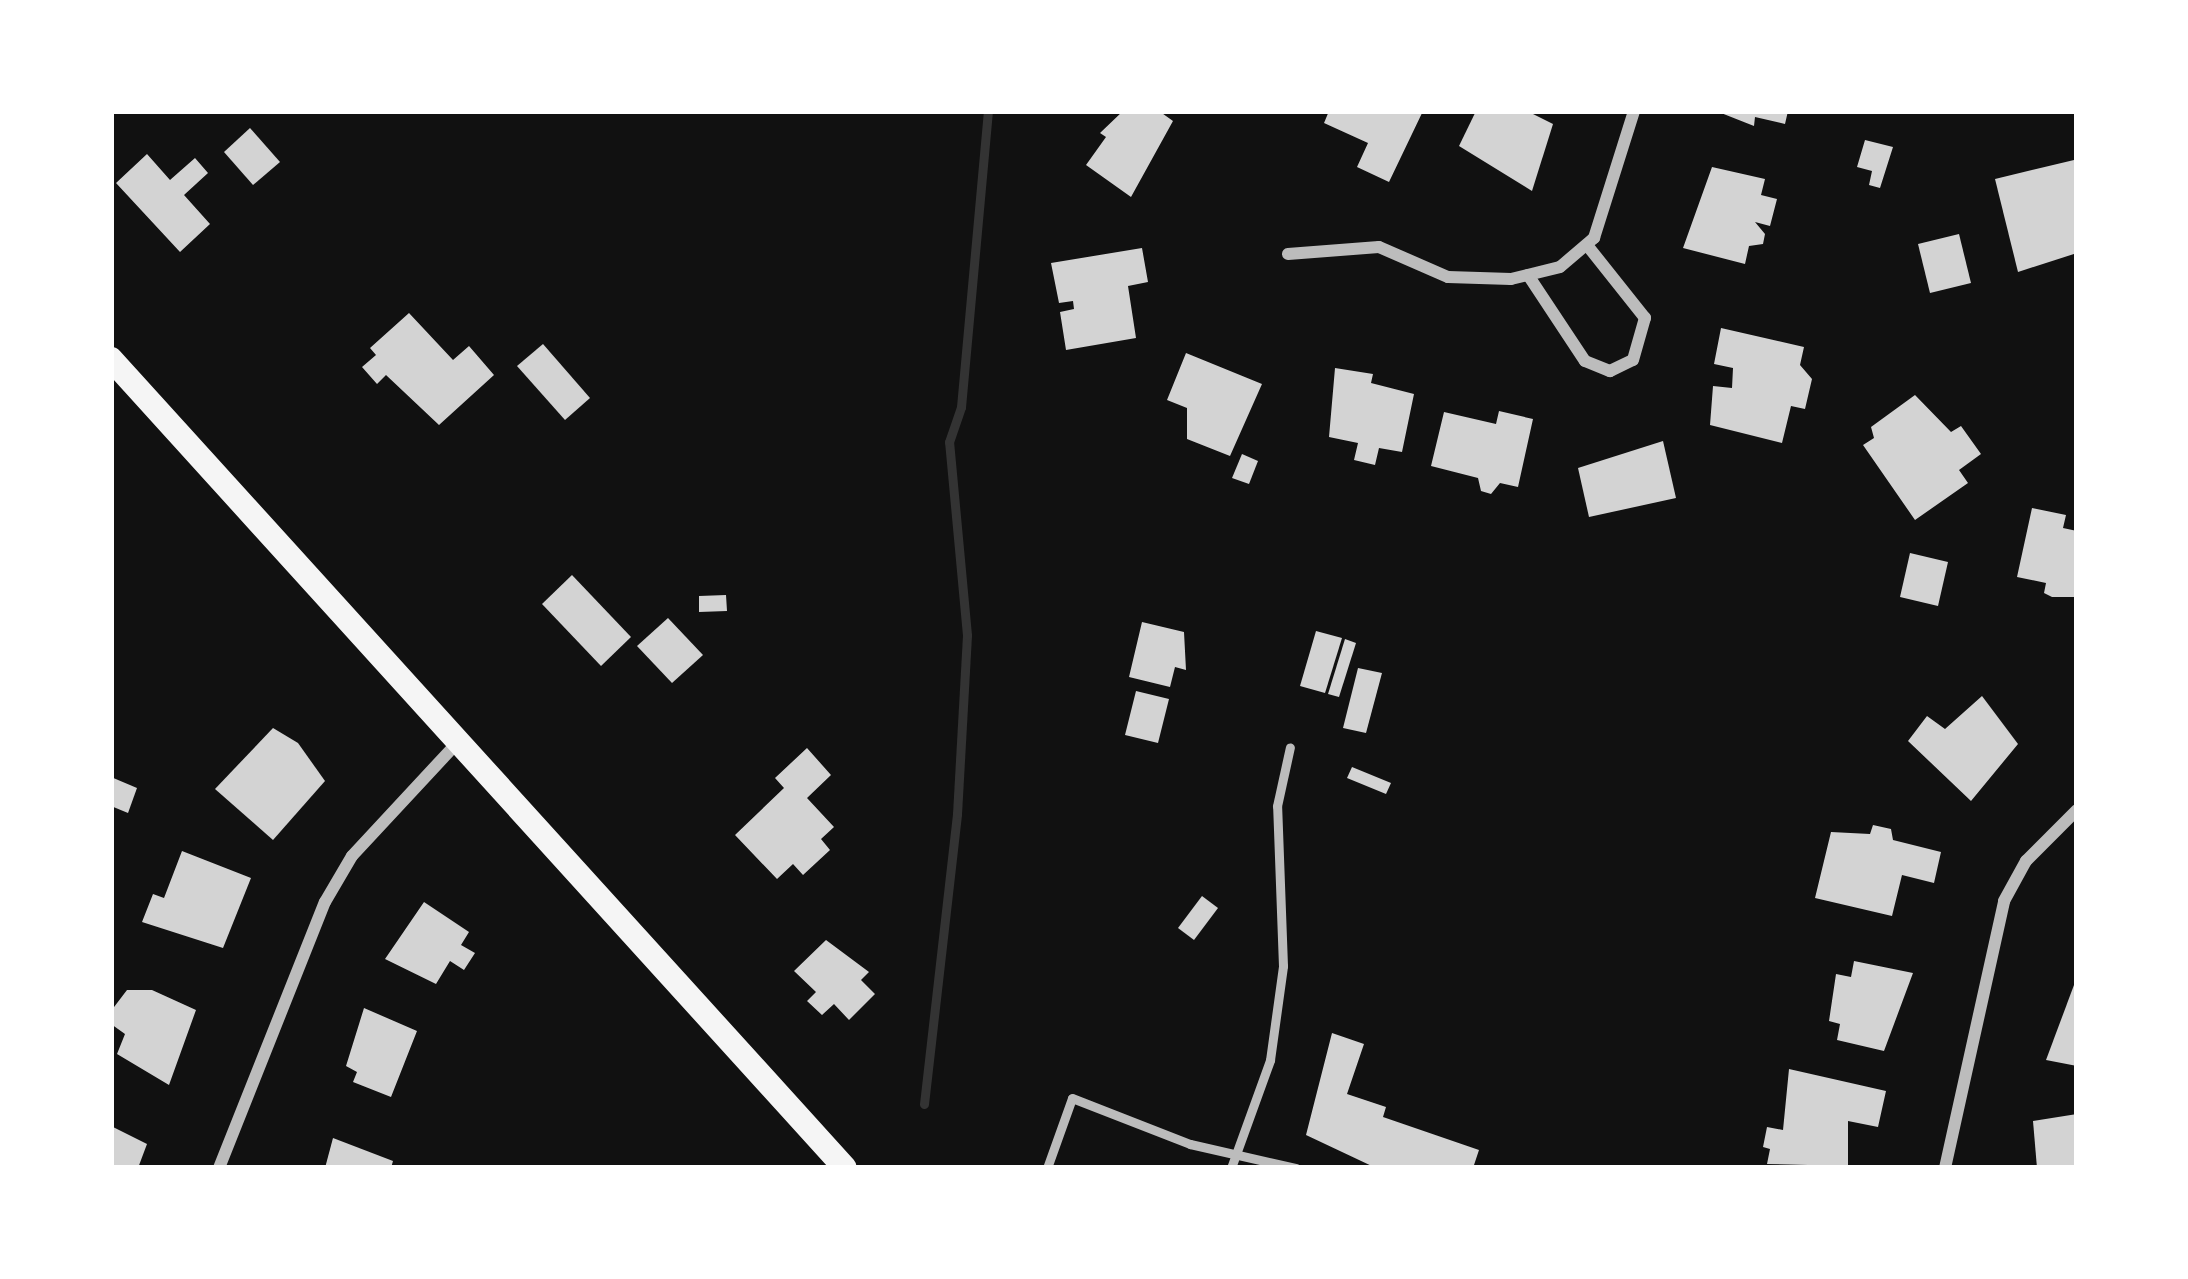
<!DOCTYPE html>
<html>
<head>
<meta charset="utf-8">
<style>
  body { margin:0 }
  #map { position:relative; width:2188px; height:1279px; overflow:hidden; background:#111; font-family:"PT Sans",sans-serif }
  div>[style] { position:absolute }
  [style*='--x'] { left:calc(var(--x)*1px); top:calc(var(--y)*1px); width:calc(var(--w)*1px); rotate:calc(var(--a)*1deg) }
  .stream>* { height:9px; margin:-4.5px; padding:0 4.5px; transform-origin:4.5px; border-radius:4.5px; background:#333 }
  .building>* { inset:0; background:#d3d3d3 }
  .service>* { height:9px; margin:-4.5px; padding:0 4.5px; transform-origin:4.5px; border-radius:4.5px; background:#bcbcbc }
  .minor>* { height:12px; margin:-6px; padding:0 6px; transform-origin:6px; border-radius:6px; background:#bcbcbc }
  .secondary>* { height:24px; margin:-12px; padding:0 12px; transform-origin:12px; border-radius:12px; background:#f5f5f5 }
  span { translate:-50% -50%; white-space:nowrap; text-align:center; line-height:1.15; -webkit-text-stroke:10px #fff; paint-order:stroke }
  .frame { position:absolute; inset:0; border:114px solid #fff; pointer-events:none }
</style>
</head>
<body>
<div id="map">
  <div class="stream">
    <div style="--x:924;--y:1104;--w:292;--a:-83.5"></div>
    <div style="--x:957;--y:814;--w:179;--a:-86.8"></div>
    <div style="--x:967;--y:635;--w:194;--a:-95.3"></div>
    <div style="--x:949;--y:442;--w:37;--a:-71"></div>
    <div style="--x:961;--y:407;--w:297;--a:-84.8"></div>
  </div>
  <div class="building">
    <div style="clip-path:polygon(1123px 111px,1159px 111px,1173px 121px,1131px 197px,1086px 165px,1106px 137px,1100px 133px)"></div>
    <div style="clip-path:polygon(1329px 111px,1423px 111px,1389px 182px,1357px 167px,1368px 143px,1324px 123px)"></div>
    <div style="clip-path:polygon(1476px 111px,1527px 111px,1553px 124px,1532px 191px,1459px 146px)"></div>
    <div style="clip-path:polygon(1716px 111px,1788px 111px,1785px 124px,1755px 117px,1754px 126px)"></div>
    <div style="clip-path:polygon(250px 128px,280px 162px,253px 185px,224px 152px)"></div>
    <div style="clip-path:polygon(1865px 140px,1893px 147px,1880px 188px,1869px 185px,1872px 171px,1857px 167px)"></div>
    <div style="clip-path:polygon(147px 154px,170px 180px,195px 158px,208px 173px,184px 195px,210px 224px,180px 252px,116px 183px)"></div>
    <div style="clip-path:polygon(2074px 160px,2077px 253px,2018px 272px,1995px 179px)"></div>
    <div style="clip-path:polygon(1712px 167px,1765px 179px,1761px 195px,1777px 199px,1770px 226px,1755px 222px,1765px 234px,1763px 244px,1749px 246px,1745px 264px,1683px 248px)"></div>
    <div style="clip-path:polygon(1959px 234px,1971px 283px,1930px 293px,1918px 244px)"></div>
    <div style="clip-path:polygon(1142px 248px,1148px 282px,1128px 286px,1136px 338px,1066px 350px,1060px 312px,1074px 309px,1073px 301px,1059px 303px,1051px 263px)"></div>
    <div style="clip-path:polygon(409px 313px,453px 360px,469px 346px,494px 375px,439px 425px,386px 375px,377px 384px,362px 367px,376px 355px,370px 348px)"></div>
    <div style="clip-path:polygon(1721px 328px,1804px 347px,1800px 365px,1812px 379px,1805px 409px,1791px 406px,1782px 443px,1710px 425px,1713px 386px,1732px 388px,1733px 368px,1714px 364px)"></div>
    <div style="clip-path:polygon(543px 344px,590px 398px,565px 420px,517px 366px)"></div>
    <div style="clip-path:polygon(1186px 353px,1262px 384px,1230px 456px,1187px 439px,1187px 408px,1167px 400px)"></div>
    <div style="clip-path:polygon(1335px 368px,1373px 374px,1371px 383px,1414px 394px,1402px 452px,1379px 448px,1375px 465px,1354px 460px,1358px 443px,1329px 437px)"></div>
    <div style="clip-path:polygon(1915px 395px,1951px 432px,1961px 426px,1981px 454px,1959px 470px,1968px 483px,1915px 520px,1863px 445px,1874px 438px,1871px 427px)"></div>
    <div style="clip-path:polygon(1499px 411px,1533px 419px,1518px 487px,1500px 483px,1491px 494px,1481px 491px,1478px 478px,1431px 466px,1444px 412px,1496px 424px)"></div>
    <div style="clip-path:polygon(1663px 441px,1676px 498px,1589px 517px,1578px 468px)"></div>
    <div style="clip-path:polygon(1242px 454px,1258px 461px,1249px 484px,1232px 478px)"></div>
    <div style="clip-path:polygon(2032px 508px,2066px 515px,2063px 528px,2077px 531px,2077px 597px,2052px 597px,2044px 593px,2046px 583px,2017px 577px)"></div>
    <div style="clip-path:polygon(1910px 553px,1948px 562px,1938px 606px,1900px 597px)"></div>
    <div style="clip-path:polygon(572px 575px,631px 637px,601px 666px,542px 604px)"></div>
    <div style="clip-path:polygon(726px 595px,727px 611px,699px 612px,699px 596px)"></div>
    <div style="clip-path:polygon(668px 618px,703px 655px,672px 683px,637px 646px)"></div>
    <div style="clip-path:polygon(1142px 622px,1184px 632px,1186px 670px,1175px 667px,1170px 687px,1129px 677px)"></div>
    <div style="clip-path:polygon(1316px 631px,1342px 638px,1325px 693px,1300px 686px)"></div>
    <div style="clip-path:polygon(1345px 639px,1356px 643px,1339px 697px,1328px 694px)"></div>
    <div style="clip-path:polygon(1358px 668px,1382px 673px,1366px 733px,1343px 728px)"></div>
    <div style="clip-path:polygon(1136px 691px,1169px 699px,1158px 743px,1125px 735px)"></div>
    <div style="clip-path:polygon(1982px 696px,2018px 744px,1971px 801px,1908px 741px,1927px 716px,1945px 729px)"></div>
    <div style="clip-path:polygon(273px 728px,298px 743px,325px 781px,273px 840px,215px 789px)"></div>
    <div style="clip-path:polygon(807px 748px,831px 775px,807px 798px,834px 827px,821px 839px,830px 850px,803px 875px,793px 864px,777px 879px,735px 835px,784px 788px,775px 778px)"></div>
    <div style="clip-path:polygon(1352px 767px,1391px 783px,1386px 794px,1347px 778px)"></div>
    <div style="clip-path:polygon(111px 777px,137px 788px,128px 813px,111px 806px)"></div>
    <div style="clip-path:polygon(1873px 825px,1891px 829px,1893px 840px,1941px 852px,1934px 883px,1902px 875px,1892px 916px,1815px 898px,1831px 832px,1870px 834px)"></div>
    <div style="clip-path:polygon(182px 851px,251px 878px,223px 948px,142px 922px,153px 894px,164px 898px)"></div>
    <div style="clip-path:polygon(1202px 896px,1218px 908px,1194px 940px,1178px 928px)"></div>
    <div style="clip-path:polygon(424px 902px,469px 932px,461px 945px,475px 953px,464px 970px,450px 961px,436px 984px,385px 959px)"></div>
    <div style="clip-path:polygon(826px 940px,869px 972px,861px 980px,875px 994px,849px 1020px,834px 1004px,822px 1015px,807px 1001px,816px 992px,794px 971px)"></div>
    <div style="clip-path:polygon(1854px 961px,1913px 973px,1884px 1051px,1837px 1040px,1840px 1024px,1829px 1021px,1836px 974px,1851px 977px)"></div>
    <div style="clip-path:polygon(2077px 977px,2077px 1066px,2046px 1060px)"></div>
    <div style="clip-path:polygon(127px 990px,152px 990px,196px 1010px,169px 1085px,117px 1054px,125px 1034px,111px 1024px,111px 1011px)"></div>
    <div style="clip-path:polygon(364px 1008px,417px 1031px,391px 1097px,353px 1082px,357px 1072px,346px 1066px)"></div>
    <div style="clip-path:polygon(1332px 1033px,1364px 1044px,1347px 1094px,1386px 1107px,1383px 1117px,1479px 1150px,1473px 1168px,1376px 1168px,1306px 1135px)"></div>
    <div style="clip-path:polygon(1789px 1069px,1886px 1091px,1878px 1127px,1848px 1121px,1848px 1166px,1767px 1164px,1770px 1149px,1763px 1147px,1767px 1127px,1783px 1130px)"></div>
    <div style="clip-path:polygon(2077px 1114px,2077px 1168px,2037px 1168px,2033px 1121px)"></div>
    <div style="clip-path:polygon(111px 1126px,147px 1144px,138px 1168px,111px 1168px)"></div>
    <div style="clip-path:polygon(333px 1138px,393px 1161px,391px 1168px,325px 1168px)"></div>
  </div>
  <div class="service">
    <div style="--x:1047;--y:1168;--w:74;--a:-70.3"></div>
    <div style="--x:1072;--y:1098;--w:127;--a:21.3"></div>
    <div style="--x:1190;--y:1144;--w:109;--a:12.8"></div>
    <div style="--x:1231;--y:1168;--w:115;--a:-70.1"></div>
    <div style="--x:1270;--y:1060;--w:95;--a:-82.1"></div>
    <div style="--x:1283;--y:966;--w:160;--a:-92.1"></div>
    <div style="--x:1277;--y:806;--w:60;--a:-77.6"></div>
  </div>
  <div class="minor">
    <div style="--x:1288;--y:254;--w:91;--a:-4.4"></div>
    <div style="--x:1379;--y:247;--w:75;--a:23.5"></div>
    <div style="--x:1448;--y:277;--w:63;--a:1.8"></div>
    <div style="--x:1511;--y:279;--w:50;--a:-13.8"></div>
    <div style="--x:1560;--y:267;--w:45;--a:-40.5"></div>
    <div style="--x:1594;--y:238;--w:133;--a:-72.5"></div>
    <div style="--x:1528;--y:275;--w:103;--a:56.5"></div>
    <div style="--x:1585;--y:361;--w:27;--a:22"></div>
    <div style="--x:1610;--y:371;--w:25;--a:-26"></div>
    <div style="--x:1633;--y:360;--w:44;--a:-74.1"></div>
    <div style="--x:1645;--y:318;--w:93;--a:-128.5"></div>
    <div style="--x:219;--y:1168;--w:286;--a:-68.3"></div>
    <div style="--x:325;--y:902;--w:53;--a:-59.6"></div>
    <div style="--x:352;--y:856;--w:156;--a:-47.1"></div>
    <div style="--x:1945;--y:1168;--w:273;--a:-77.5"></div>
    <div style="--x:2004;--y:901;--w:46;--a:-61.2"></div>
    <div style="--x:2026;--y:861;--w:72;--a:-45"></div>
  </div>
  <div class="secondary">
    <div style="--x:111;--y:359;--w:1092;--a:47.78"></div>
  </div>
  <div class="frame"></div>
</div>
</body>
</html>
